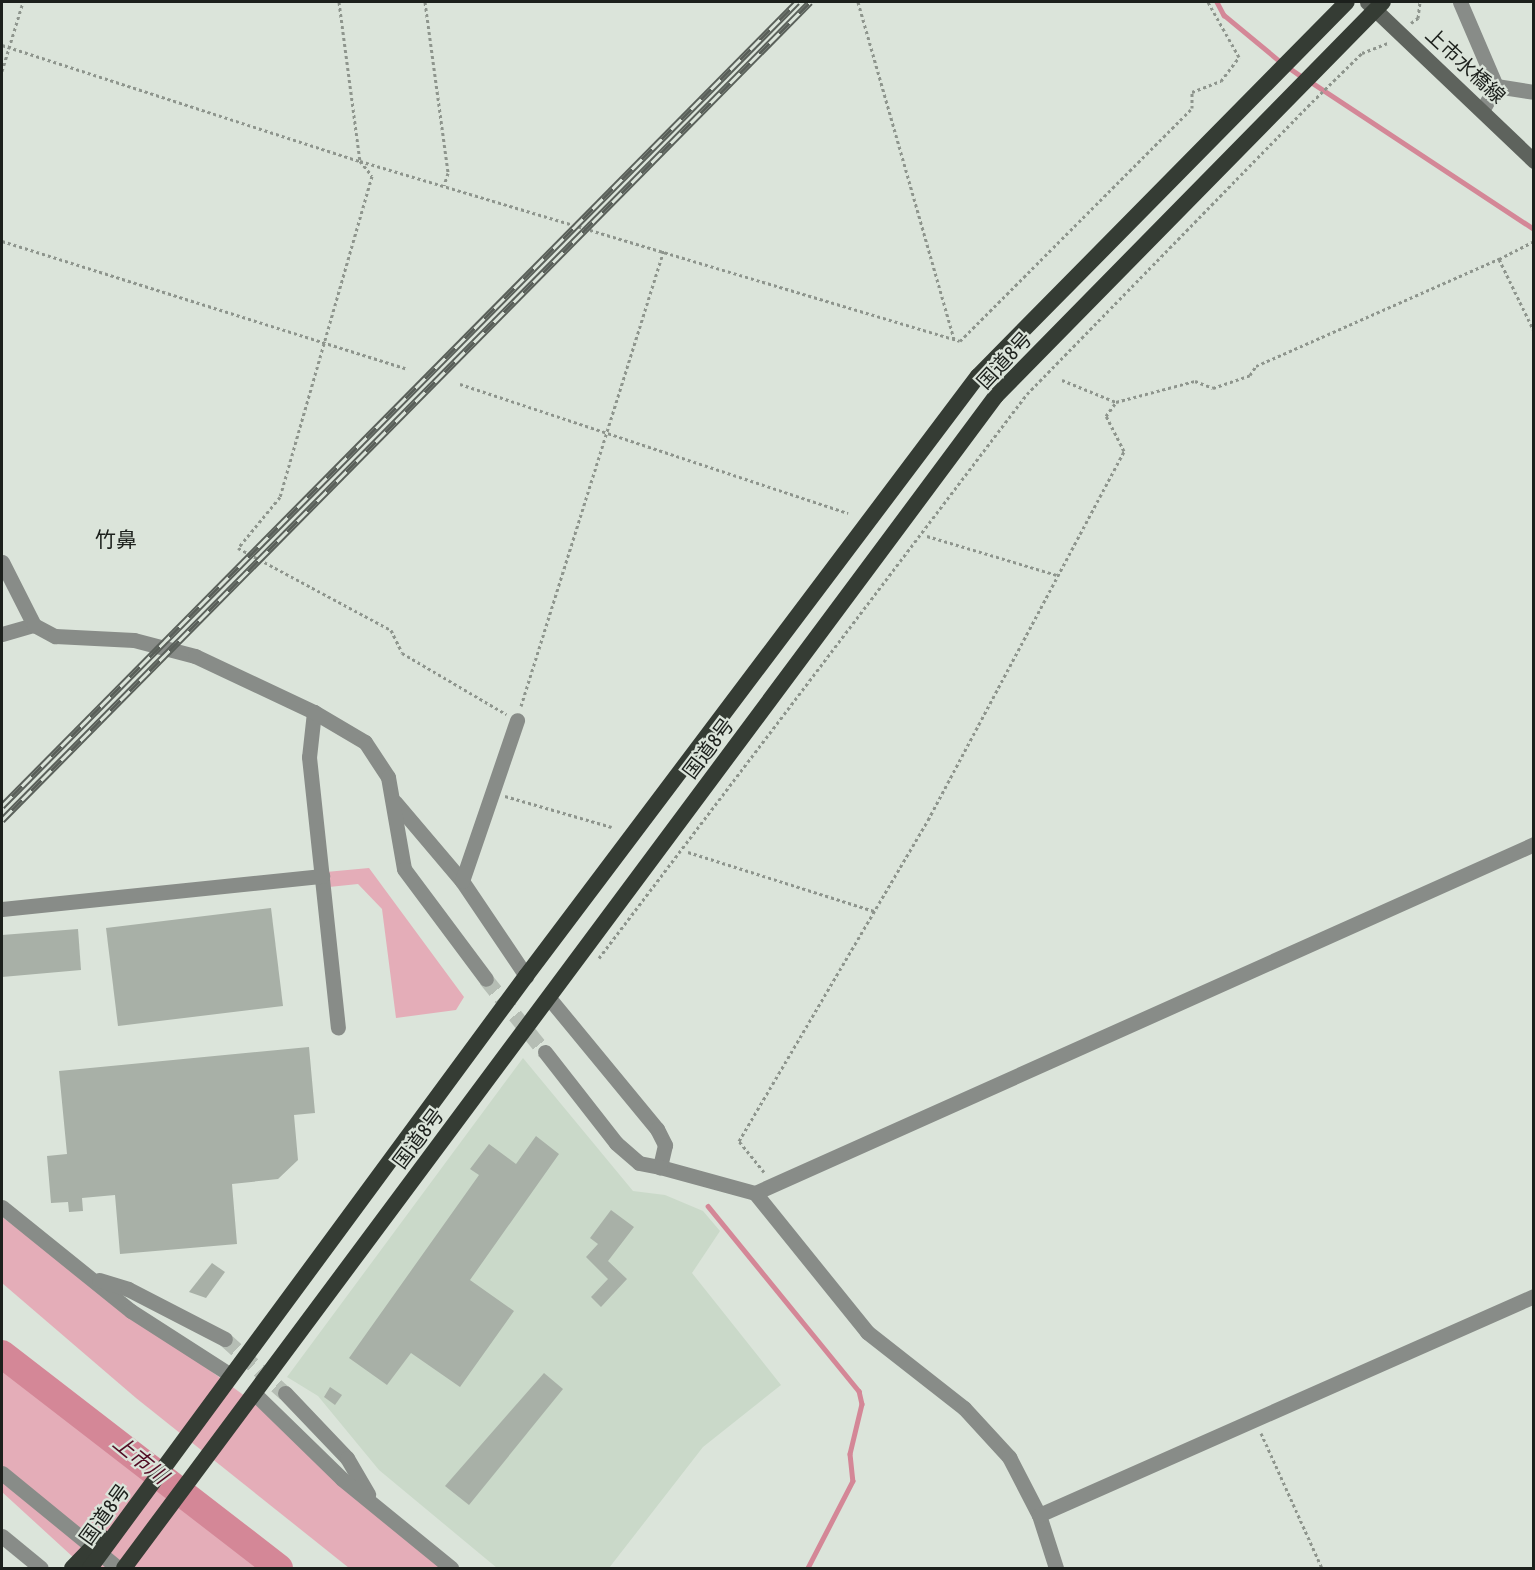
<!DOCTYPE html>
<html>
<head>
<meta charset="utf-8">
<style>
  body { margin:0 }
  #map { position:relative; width:1535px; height:1570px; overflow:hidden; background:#dbe4da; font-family:"Asap Condensed","Noto Sans JP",sans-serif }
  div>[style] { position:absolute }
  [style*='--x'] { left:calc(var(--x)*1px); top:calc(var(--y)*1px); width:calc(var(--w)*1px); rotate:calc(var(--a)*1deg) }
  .built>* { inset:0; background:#cad9c9 }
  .green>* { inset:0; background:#e4adb8 }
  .stream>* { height:4.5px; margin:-2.25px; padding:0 2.25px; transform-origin:2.25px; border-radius:2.25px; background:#d48797 }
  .river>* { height:28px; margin:-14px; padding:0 14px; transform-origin:14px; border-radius:14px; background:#d48797 }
  .building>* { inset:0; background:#a8b0a7 }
  .minor-tunnel>* { height:15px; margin-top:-7.5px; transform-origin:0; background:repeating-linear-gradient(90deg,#b5bdb4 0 15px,transparent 0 23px) }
  .tertiary-tunnel>* { height:15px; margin-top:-7.5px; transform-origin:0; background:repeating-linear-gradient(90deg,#b5bdb4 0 15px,transparent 0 23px) }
  .path>* { height:3px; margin-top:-1.5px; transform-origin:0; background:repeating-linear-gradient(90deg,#8e958d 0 3px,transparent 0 6px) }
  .minor>* { height:15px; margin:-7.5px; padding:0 7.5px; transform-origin:7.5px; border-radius:7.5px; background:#888c88 }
  .tertiary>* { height:15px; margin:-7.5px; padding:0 7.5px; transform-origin:7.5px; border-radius:7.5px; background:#888c88 }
  .secondary>* { height:15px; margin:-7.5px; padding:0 7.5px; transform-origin:7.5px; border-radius:7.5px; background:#5e635d }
  .trunk>* { height:16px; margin:-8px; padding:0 8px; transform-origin:8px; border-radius:8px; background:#353c34 }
  .rail>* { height:7px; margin-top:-3.5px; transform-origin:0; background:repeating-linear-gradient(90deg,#dbe4da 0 14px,#5a605a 0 28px); box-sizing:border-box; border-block:2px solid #5a605a }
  span { translate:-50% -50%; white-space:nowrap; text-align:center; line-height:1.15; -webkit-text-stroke:4.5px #dbe4da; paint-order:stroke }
  .street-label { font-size:20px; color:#1c201c }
  .neighbourhood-label { font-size:21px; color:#1c201c }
  .water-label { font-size:21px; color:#520c24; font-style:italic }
  .frame { position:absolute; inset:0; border:3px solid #1c201c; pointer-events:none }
</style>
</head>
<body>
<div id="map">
  <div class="built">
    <div style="clip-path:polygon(523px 1058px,633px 1191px,665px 1195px,703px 1211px,720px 1231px,692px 1273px,781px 1385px,703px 1447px,609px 1568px,497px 1568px,379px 1470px,318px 1396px,287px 1377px)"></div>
  </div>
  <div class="green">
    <div style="clip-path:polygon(369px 868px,464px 997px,456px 1010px,396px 1018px,382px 909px,358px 884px,329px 887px,326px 872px)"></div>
    <div style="clip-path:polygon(2px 1217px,272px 1416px,442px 1568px,349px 1568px,136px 1398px,2px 1283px)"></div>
    <div style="clip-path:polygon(2px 1339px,96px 1440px,223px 1517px,281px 1568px,85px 1568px,2px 1492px)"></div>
  </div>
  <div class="stream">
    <div style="--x:1217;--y:2;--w:15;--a:62"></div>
    <div style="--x:1224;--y:15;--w:75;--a:39.6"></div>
    <div style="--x:1288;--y:67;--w:19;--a:35"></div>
    <div style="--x:1311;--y:82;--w:267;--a:33.4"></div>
    <div style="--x:708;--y:1206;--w:239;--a:50.8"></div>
    <div style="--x:859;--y:1391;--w:13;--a:77"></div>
    <div style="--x:862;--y:1404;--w:51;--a:103.5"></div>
    <div style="--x:850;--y:1454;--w:27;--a:84"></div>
    <div style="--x:853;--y:1481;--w:98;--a:117.3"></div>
  </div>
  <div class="river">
    <div style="--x:2;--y:1354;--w:350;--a:37.7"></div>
  </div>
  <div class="building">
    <div style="clip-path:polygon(271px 908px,283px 1006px,118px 1026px,106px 928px)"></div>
    <div style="clip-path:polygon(78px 929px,81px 970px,2px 977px,2px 935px)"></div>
    <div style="clip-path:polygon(309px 1047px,315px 1113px,294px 1115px,298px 1160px,278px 1179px,232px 1184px,237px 1244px,120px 1254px,115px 1195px,82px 1198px,83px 1211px,69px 1212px,68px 1202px,51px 1203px,47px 1156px,67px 1154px,59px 1071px)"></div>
    <div style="clip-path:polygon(536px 1136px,559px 1154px,470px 1280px,514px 1311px,460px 1387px,411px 1353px,387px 1385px,349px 1358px,479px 1175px,470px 1169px,489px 1144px,516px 1164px)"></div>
    <div style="clip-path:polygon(611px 1210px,634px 1227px,608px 1261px,627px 1279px,601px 1307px,591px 1297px,608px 1279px,586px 1257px,598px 1244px,590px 1238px)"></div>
    <div style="clip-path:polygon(212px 1263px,225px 1272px,206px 1298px,189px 1292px)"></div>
    <div style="clip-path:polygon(544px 1373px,563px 1389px,469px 1505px,445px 1486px)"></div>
    <div style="clip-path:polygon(330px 1387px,342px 1395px,335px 1405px,324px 1397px)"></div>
  </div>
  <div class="minor-tunnel">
    <div style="--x:225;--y:1339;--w:81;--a:42"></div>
  </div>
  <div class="tertiary-tunnel">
    <div style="--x:486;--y:979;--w:94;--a:51.1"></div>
  </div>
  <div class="path">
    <div style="--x:339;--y:2;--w:160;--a:82.5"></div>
    <div style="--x:360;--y:161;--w:19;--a:51"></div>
    <div style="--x:372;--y:176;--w:334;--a:106"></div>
    <div style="--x:280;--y:497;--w:66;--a:129.5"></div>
    <div style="--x:238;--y:548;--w:174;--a:28.2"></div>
    <div style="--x:391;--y:630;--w:25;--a:64"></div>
    <div style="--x:402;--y:653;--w:121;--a:30.4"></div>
    <div style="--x:425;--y:2;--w:173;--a:82.3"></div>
    <div style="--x:448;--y:173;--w:13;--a:108"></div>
    <div style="--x:858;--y:2;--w:350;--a:74.1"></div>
    <div style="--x:1411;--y:23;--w:9;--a:-36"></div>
    <div style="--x:1418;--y:18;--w:16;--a:-83"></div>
    <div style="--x:2;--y:45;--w:376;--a:18"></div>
    <div style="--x:360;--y:161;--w:626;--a:16.7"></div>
    <div style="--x:960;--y:341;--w:329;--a:-45.1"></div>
    <div style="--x:1192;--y:108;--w:16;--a:-90"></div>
    <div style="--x:1192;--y:92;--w:31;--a:-21"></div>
    <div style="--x:1221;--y:81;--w:30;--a:-53"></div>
    <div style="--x:1239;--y:57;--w:63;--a:-119.4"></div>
    <div style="--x:2;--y:71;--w:72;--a:-73.1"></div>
    <div style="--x:2;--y:241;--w:423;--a:17.5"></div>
    <div style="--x:1499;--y:259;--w:39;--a:-27"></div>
    <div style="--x:1062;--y:380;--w:58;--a:22.2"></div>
    <div style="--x:460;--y:384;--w:409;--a:18.4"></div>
    <div style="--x:927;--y:536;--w:136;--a:16.7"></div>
    <div style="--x:521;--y:706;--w:479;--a:-72.6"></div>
    <div style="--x:505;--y:796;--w:111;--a:16.2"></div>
    <div style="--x:688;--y:852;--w:195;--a:17.6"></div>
    <div style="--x:599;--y:958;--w:708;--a:-52.81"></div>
    <div style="--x:1027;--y:394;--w:408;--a:-45.7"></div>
    <div style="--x:1312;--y:102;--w:70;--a:-44.4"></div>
    <div style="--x:1362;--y:53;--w:28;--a:-21"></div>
    <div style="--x:764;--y:1172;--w:40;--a:-129"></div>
    <div style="--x:739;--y:1141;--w:373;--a:-59.5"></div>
    <div style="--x:928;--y:820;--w:418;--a:-62"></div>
    <div style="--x:1124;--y:451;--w:39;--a:-117"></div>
    <div style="--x:1106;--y:416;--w:17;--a:-54"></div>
    <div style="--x:1116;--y:402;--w:82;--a:-14.9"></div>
    <div style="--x:1195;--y:381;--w:19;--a:21"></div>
    <div style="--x:1213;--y:388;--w:39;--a:-19"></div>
    <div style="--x:1250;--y:375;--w:11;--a:-56"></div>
    <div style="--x:1256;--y:366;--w:266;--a:-23.8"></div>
    <div style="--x:1499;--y:259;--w:80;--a:64.1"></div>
    <div style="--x:1261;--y:1433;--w:148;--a:65.7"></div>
  </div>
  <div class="minor">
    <div style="--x:1460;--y:2;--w:91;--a:66.8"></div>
    <div style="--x:1483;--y:109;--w:26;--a:-61"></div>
    <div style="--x:1496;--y:86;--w:38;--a:9"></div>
    <div style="--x:2;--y:634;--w:33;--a:-16"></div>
    <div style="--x:314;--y:712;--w:45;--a:96.3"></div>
    <div style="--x:309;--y:757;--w:272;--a:83.9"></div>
    <div style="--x:395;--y:802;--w:104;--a:49.7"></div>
    <div style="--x:462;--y:881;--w:115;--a:56"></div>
    <div style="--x:462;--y:881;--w:170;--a:-71.1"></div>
    <div style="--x:2;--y:909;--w:322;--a:-5.9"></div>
    <div style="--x:549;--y:998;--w:170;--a:50.5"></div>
    <div style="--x:657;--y:1129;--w:18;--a:63"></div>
    <div style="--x:665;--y:1145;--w:23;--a:103"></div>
    <div style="--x:660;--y:1167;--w:98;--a:15.3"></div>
    <div style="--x:755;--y:1193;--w:179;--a:51.1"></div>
    <div style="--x:867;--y:1332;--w:123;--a:38.1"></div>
    <div style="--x:964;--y:1408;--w:67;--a:47.4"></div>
    <div style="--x:1009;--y:1457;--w:65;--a:62.7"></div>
    <div style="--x:1039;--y:1515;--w:56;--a:72.2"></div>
    <div style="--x:755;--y:1193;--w:854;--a:-24.13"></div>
    <div style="--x:2;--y:1207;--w:166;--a:38.9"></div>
    <div style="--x:131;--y:1311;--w:117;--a:32.7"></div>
    <div style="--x:99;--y:1280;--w:30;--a:17"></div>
    <div style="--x:128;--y:1289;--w:109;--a:27.3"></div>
    <div style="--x:285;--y:1393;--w:90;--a:46.4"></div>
    <div style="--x:347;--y:1458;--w:42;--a:59.7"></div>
    <div style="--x:255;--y:1394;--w:122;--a:44.3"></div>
    <div style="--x:342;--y:1479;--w:141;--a:39.2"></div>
    <div style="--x:2;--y:1473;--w:150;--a:39.3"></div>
    <div style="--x:1039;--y:1515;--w:541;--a:-23.87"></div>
    <div style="--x:2;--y:1536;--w:50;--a:39.4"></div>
  </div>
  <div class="tertiary">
    <div style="--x:2;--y:562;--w:71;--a:63.1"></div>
    <div style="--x:34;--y:625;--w:24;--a:28"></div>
    <div style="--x:55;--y:636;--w:79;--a:2.9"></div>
    <div style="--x:134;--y:640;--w:63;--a:14.7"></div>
    <div style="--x:195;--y:656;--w:132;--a:25.2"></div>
    <div style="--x:314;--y:712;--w:59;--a:30.5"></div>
    <div style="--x:365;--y:742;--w:42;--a:56.7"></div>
    <div style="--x:388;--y:777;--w:93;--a:80.1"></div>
    <div style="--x:404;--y:869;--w:137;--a:53.3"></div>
    <div style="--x:545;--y:1052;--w:115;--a:52"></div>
    <div style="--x:616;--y:1143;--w:30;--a:41"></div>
    <div style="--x:639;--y:1163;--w:21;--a:11"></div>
  </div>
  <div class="secondary">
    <div style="--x:1367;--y:2;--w:231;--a:43.6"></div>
  </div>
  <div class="trunk">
    <div style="--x:72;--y:1568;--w:43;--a:-45.9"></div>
    <div style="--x:90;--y:1568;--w:735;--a:-53.63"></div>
    <div style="--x:526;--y:976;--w:751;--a:-53.01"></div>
    <div style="--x:978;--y:376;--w:525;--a:-45.39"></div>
    <div style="--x:124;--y:1568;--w:1461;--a:-53.35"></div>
    <div style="--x:996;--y:396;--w:552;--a:-45.51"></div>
  </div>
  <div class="rail">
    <div style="--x:2;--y:806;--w:1131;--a:-45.32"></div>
    <div style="--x:2;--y:820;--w:1150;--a:-45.35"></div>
  </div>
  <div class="street-label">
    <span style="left:1466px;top:65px;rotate:43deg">上市水橋線</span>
    <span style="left:1004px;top:360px;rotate:-47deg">国道8号</span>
    <span style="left:708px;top:748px;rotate:-53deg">国道8号</span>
    <span style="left:418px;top:1138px;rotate:-53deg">国道8号</span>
    <span style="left:104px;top:1514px;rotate:-54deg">国道8号</span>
  </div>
  <div class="neighbourhood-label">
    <span style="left:116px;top:539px">竹鼻</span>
  </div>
  <div class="water-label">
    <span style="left:141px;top:1459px;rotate:39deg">上市川</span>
  </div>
  <div class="frame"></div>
</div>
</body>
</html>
